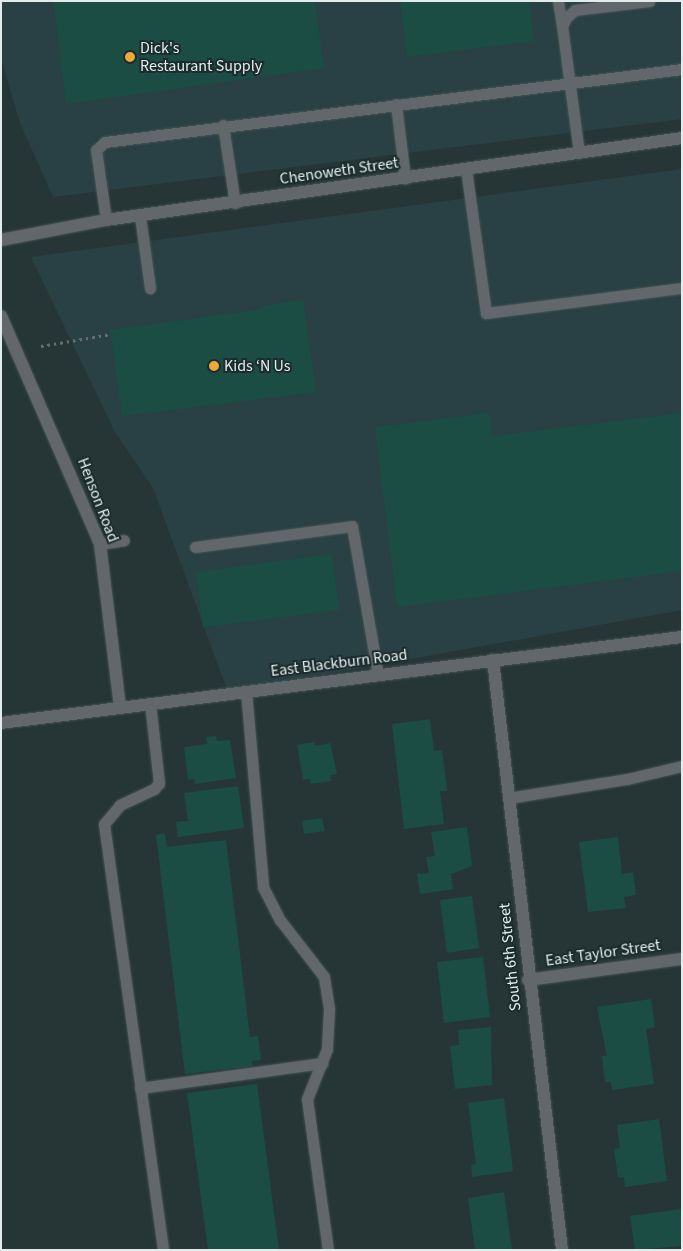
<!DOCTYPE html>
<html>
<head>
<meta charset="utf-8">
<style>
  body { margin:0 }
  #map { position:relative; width:683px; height:1251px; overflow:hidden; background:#263637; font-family:"Source Sans 3",sans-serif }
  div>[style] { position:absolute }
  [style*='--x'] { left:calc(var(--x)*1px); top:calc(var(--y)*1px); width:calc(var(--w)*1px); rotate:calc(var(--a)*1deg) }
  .built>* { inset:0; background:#294144 }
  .building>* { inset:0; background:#1b4d44 }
  .path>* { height:3px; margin-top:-1.5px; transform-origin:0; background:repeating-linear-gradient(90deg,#627071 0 2.5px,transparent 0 6.5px) }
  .roads { filter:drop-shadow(0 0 1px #445354) drop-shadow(0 0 1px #445354) }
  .service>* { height:11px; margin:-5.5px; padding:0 5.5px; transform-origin:5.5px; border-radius:5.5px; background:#61676a }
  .minor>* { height:12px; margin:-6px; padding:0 6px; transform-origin:6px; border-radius:6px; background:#61676a }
  .tertiary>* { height:12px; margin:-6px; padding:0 6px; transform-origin:6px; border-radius:6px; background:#61676a }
  .dots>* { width:14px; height:14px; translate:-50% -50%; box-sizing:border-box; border:2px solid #1c2c2d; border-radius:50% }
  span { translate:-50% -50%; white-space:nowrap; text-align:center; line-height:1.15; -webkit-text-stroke:4px #1c2c2d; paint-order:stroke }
  .poi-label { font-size:16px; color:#e2eced }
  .left { translate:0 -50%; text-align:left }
  .street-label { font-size:16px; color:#e2eced }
  .frame { position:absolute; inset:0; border:2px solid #e2eced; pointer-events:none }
</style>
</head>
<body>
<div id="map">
  <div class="built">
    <div style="clip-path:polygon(1px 1px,682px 1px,682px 119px,53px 197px,20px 123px,1px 58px)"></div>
    <div style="clip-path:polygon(682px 169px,682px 610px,228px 692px,153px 488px,115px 432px,31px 257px)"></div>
  </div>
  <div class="building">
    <div style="clip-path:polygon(53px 1px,315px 1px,324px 68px,66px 104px)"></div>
    <div style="clip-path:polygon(400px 1px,529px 1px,534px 41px,407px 57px)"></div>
    <div style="clip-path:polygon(303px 300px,316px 392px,122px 416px,110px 330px,263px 309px,262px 306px)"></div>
    <div style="clip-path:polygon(489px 413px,493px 436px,682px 413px,682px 571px,397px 607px,375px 427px)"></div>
    <div style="clip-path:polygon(332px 554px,339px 610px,203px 627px,196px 572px)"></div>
    <div style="clip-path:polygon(430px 719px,434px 751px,442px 750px,447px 791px,440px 791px,444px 824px,404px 829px,392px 724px)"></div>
    <div style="clip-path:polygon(216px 736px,217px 741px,230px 740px,236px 778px,195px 784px,194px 779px,188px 780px,184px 747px,207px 744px,206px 737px)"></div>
    <div style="clip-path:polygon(314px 742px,315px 746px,330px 743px,337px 774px,330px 775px,331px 781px,311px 784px,310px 779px,303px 780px,297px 745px)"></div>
    <div style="clip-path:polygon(238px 786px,244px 828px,178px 837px,176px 822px,188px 821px,184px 793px)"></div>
    <div style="clip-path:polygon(322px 818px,325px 831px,304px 834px,302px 821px)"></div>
    <div style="clip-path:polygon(467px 827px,472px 866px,451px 874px,453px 889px,420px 894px,417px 874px,429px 873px,426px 857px,435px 856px,431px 832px)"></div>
    <div style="clip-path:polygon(165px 833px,167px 847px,226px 840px,250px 1037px,258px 1036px,261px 1060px,252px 1061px,253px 1066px,185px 1074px,156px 835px)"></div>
    <div style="clip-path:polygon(618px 837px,622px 874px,633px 872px,636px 895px,624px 897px,626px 908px,588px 912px,579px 842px)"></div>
    <div style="clip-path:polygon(472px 896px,479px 948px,447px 953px,440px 900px)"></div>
    <div style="clip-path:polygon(483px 957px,490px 1017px,444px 1023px,437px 962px)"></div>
    <div style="clip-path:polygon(651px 999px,655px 1027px,646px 1029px,654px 1084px,612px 1090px,611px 1082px,605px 1082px,602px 1056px,607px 1056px,597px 1007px)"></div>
    <div style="clip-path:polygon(491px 1027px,492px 1085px,455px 1089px,450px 1046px,459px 1045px,458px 1030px)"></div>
    <div style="clip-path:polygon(257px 1084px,279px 1250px,208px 1250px,187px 1093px)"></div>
    <div style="clip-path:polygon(504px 1098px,513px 1171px,472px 1177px,471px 1165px,476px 1164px,468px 1103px)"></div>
    <div style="clip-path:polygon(659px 1119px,667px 1181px,625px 1187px,624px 1177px,618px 1178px,614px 1149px,620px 1148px,617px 1125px)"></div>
    <div style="clip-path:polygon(504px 1192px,512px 1250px,475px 1250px,468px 1198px)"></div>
    <div style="clip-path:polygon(681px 1209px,682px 1246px,635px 1250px,630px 1216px)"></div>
  </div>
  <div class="path">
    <div style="--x:41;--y:346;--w:71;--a:-9.7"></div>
  </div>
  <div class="roads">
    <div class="service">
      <div style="--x:558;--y:1;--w:25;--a:81"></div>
      <div style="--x:396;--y:104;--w:75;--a:83.1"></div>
      <div style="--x:223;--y:125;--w:79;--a:81.3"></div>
      <div style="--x:579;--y:153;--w:128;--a:-97.6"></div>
      <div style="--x:562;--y:26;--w:9;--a:-63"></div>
      <div style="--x:566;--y:18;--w:12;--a:-42"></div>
      <div style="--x:575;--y:10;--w:75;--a:-6.9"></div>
      <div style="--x:466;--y:169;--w:145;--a:82.1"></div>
      <div style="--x:486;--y:313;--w:198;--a:-7.3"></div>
      <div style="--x:140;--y:216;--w:73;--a:82.1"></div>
      <div style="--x:106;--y:220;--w:71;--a:-98.1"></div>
      <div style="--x:96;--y:150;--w:12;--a:-42"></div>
      <div style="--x:105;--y:142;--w:582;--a:-7.21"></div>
      <div style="--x:100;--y:544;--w:24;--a:-9"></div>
      <div style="--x:195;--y:547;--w:158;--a:-7.6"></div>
      <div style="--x:352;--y:526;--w:151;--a:80.1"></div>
      <div style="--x:246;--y:691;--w:197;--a:85"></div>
      <div style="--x:263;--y:887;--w:37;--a:63"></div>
      <div style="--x:280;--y:920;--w:72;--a:52.3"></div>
      <div style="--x:324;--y:977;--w:32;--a:81"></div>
      <div style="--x:329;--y:1009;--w:40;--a:92.9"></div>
      <div style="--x:327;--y:1049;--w:54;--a:111.8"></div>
      <div style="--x:307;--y:1099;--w:152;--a:82.1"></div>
      <div style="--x:150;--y:703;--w:81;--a:83.6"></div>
      <div style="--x:159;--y:783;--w:8;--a:130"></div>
      <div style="--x:154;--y:789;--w:38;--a:155"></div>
      <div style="--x:120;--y:805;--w:25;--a:130"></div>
      <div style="--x:104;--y:824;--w:430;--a:82.1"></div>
      <div style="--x:508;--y:798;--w:121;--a:-9.1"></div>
      <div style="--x:627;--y:779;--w:57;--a:-13.3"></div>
      <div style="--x:140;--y:1088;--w:184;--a:-7.8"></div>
    </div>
    <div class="minor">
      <div style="--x:1;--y:240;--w:107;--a:-10.8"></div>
      <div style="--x:106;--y:220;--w:582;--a:-8.1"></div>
      <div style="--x:1;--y:316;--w:249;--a:66.5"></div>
      <div style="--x:100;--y:544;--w:164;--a:83"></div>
      <div style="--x:493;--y:660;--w:594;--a:83.33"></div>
      <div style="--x:528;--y:980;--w:155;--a:-7.8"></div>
    </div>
    <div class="tertiary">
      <div style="--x:1;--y:723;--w:686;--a:-7.2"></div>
    </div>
  </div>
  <div class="dots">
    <div style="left:130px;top:57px;background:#eca93a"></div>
    <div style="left:214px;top:366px;background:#eca93a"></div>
  </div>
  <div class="poi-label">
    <span class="left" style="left:140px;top:57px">Dick's<br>Restaurant Supply</span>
    <span class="left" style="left:224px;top:366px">Kids ‘N Us</span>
  </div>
  <div class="street-label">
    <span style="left:339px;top:171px;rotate:-8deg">Chenoweth Street</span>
    <span style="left:98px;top:500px;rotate:69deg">Henson Road</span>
    <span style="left:339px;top:663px;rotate:-7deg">East Blackburn Road</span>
    <span style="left:603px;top:953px;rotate:-8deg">East Taylor Street</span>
    <span style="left:510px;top:957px;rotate:-96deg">South 6th Street</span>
  </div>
  <div class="frame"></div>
</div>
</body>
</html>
